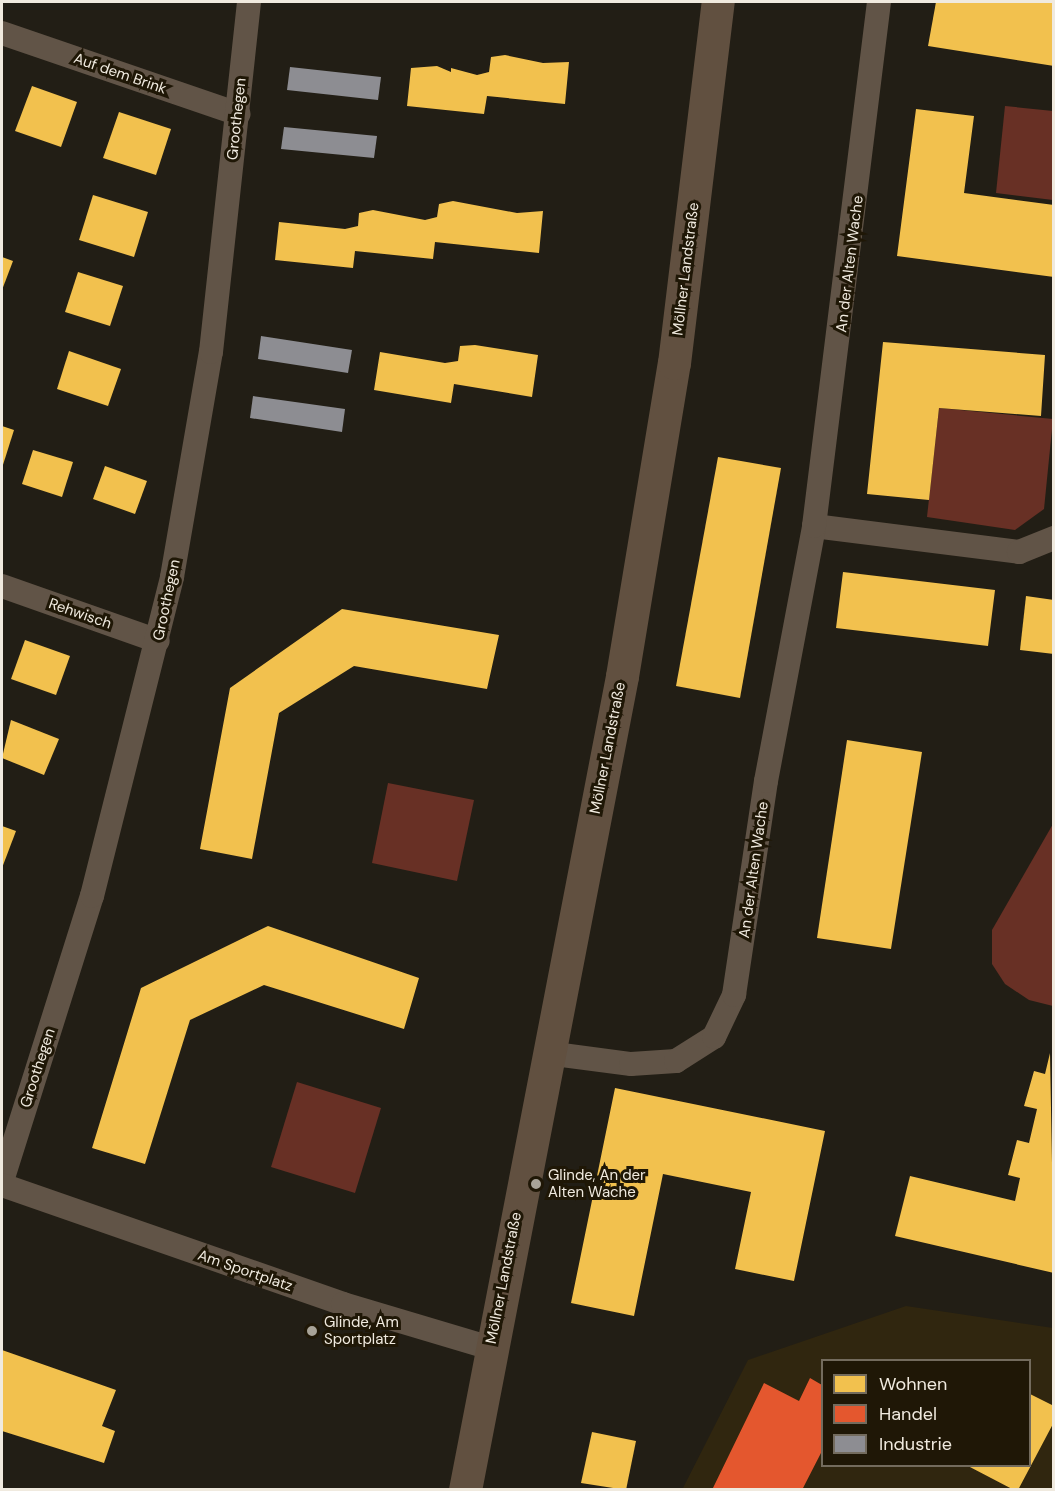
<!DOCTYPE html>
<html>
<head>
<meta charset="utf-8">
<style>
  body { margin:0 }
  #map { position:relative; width:1055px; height:1491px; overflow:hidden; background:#221e15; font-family:"DM Sans",sans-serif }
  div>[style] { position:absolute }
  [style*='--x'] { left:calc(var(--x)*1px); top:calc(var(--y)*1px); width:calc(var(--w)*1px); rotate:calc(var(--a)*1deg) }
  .built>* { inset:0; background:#30260f }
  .green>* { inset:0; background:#683025 }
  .homes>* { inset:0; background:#f2c14e }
  .shops>* { inset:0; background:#e4572e }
  .industry>* { inset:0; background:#8d8d92 }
  .street>* { height:24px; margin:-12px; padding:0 12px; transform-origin:12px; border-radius:12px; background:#615447 }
  .secondary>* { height:33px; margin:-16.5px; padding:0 16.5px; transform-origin:16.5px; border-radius:16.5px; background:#615040 }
  .dots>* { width:16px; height:16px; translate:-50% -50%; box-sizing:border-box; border:3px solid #1f1706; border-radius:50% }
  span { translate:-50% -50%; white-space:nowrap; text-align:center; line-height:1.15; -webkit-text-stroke:6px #1f1706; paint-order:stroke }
  .street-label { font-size:15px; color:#f0eadf }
  .poi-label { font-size:15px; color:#f0eadf }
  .left { translate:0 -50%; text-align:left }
  .frame { position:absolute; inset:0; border:3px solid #f0eadf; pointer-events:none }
  .legend { position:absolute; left:821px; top:1359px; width:210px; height:108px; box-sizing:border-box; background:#1f1706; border:2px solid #736b5d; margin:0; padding:8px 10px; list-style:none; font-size:18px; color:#f0eadf }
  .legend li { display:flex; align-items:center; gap:12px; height:30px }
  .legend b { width:30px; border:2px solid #736b5d }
</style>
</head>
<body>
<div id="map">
  <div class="built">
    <div style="clip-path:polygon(evenodd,906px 1306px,1053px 1328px,1053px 1489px,682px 1490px,748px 1360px,906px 1306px,822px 1360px,1030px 1360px,1030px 1466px,822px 1466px,822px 1360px)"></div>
  </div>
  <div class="green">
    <div style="clip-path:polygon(1005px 106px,1053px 111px,1053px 200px,996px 193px)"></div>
    <div style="clip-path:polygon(939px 408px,1053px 419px,1044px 509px,1015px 530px,927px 517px)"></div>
    <div style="clip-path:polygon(388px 783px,474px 800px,457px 881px,372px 863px)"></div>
    <div style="clip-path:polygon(1053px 824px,1053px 1006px,1029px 1000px,1005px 984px,992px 964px,992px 930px)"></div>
    <div style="clip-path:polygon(297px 1082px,381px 1108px,355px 1193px,271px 1167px)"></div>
  </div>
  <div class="homes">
    <div style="clip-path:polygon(936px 2px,1054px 2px,1054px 66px,928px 46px)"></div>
    <div style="clip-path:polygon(505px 55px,543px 63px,569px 62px,565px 104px,487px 96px,484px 114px,407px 106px,411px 68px,437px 66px,451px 72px,451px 68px,477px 75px,489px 72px,491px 57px)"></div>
    <div style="clip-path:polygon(32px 86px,77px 102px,61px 147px,15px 131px)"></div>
    <div style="clip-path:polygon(916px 109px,974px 116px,964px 193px,1054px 205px,1054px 277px,897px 256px)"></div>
    <div style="clip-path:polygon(119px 112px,171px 129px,156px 175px,103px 158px)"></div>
    <div style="clip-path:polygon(93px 195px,148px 212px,134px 257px,79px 240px)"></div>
    <div style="clip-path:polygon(453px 201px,517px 213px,543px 211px,539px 253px,435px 242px,433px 259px,355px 251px,353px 268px,275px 260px,279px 222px,345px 229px,358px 226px,359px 213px,373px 210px,425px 220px,437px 217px,439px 204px)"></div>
    <div style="clip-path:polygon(2px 257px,13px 261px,2px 290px)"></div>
    <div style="clip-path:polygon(78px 272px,123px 286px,110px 326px,65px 312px)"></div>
    <div style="clip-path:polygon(883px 342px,1045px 355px,1041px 416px,939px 408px,929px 500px,867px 494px)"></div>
    <div style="clip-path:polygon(475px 345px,538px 355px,532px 397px,454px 384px,451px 403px,374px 390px,380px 352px,445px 363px,458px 361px,460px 346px)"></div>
    <div style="clip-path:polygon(69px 351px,121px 369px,108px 406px,57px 389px)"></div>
    <div style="clip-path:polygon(2px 426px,14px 430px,2px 468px)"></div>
    <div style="clip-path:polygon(33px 450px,73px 462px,62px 497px,22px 484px)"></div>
    <div style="clip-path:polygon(718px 457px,781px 468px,740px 698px,676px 686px)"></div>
    <div style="clip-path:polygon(105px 466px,147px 481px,135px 514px,93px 499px)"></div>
    <div style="clip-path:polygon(843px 572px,995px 590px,988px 646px,836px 628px)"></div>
    <div style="clip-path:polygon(1026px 596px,1054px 600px,1054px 654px,1020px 650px)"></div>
    <div style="clip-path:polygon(342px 609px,499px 635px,487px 689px,354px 666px,279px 713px,252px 859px,200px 849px,230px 688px)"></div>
    <div style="clip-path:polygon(25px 640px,70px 656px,56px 695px,11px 679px)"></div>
    <div style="clip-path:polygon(11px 720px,59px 739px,44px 775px,2px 758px)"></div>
    <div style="clip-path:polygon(847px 740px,922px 752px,891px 949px,817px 938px)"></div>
    <div style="clip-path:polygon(2px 826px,16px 831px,2px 868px)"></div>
    <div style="clip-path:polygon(268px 926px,419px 978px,404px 1029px,264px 985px,190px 1020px,145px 1164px,92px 1148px,141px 988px)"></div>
    <div style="clip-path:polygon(1050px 1053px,1054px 1273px,895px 1236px,910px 1176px,1015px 1201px,1020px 1178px,1008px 1175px,1017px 1140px,1029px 1143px,1037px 1109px,1024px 1106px,1034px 1071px,1045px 1074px)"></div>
    <div style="clip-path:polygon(615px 1088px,825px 1131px,794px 1281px,735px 1269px,751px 1192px,663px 1174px,634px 1316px,571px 1303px)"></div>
    <div style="clip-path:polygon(2px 1350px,116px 1390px,102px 1426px,115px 1431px,104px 1463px,2px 1431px)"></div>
    <div style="clip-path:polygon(1030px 1394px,1054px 1406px,1054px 1422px,1018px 1490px,1014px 1490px,968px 1466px,1030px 1466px)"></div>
    <div style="clip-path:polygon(592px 1432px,636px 1441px,626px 1490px,581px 1483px)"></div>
  </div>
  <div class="shops">
    <div style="clip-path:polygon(810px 1378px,822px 1385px,822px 1451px,802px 1490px,712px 1490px,764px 1383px,799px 1401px)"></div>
  </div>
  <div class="industry">
    <div style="clip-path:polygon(290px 67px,381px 77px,378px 100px,287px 90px)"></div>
    <div style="clip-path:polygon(284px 127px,377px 136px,374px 158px,281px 149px)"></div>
    <div style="clip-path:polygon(261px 336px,352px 350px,348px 373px,258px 359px)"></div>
    <div style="clip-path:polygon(253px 396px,345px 409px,342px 432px,250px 418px)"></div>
  </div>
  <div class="street">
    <div style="--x:2;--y:33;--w:250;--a:18.9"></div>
    <div style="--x:814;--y:526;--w:207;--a:7.2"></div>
    <div style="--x:1019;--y:552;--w:38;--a:-22"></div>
    <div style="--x:2;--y:586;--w:165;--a:19.4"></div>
    <div style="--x:547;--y:1053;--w:85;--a:7.5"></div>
    <div style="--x:631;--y:1064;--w:45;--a:-3.8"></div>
    <div style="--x:676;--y:1061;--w:45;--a:-32.3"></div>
    <div style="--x:714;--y:1037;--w:47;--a:-64.5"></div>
    <div style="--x:734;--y:995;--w:216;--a:-81.5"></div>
    <div style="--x:766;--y:781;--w:259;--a:-79.3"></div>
    <div style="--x:814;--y:526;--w:528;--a:-82.93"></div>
    <div style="--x:2;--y:1181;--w:299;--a:-72.5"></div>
    <div style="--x:92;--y:896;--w:329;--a:-75.9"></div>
    <div style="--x:172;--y:577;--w:228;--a:-80.2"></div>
    <div style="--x:211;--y:352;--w:352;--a:-83.8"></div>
    <div style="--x:2;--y:1185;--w:361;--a:19.2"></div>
    <div style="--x:343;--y:1304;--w:154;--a:16.6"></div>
  </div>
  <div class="secondary">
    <div style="--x:465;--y:1490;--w:829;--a:-79.08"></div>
    <div style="--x:622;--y:676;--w:317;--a:-80.6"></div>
    <div style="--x:674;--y:363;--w:364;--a:-83.1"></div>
  </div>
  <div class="dots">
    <div style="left:536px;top:1184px;background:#a8a398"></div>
    <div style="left:312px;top:1331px;background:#a8a398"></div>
  </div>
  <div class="street-label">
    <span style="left:120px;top:74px;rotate:19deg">Auf dem Brink</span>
    <span style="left:237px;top:119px;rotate:-84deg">Groothegen</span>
    <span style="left:850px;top:264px;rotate:-83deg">An der Alten Wache</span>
    <span style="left:686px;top:269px;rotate:-83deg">Möllner Landstraße</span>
    <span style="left:167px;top:600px;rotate:-78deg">Groothegen</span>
    <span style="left:80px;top:614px;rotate:19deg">Rehwisch</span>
    <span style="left:608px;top:748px;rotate:-79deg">Möllner Landstraße</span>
    <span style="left:754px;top:870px;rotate:-82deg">An der Alten Wache</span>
    <span style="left:38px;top:1068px;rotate:-72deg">Groothegen</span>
    <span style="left:245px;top:1271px;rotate:19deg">Am Sportplatz</span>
    <span style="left:504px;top:1278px;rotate:-79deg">Möllner Landstraße</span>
  </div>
  <div class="poi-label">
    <span class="left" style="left:548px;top:1184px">Glinde, An der<br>Alten Wache</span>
    <span class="left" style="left:324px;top:1331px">Glinde, Am<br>Sportplatz</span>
  </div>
  <div class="frame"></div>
  <ul class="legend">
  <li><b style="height:16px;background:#f2c14e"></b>Wohnen</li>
  <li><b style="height:16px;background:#e4572e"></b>Handel</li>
  <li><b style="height:16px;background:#8d8d92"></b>Industrie</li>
  </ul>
</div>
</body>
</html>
